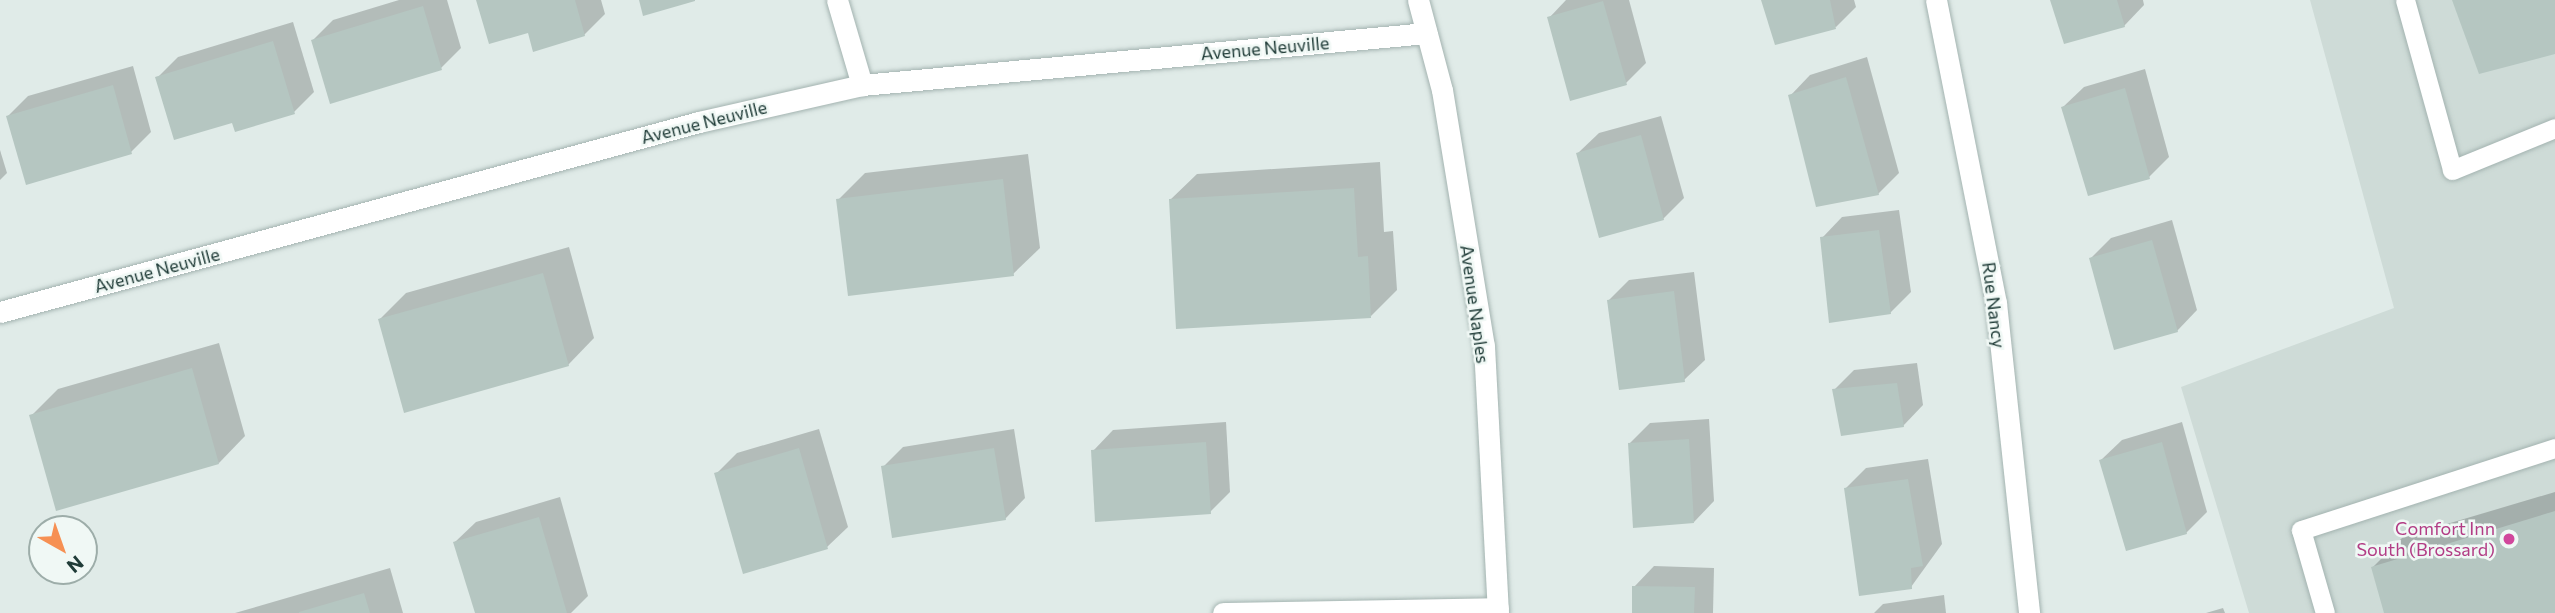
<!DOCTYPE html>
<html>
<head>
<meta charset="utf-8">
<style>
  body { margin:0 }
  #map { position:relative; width:2555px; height:613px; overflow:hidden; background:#e0ebe8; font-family:Commissioner,sans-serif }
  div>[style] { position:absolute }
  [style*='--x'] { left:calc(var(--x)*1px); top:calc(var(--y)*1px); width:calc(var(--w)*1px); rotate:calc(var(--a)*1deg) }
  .built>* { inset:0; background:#cedbd7 }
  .shadow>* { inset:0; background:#0003 }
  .building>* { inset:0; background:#b5c6c1 }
  .roads { filter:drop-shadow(0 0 2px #a3b3b0) drop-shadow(0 0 2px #a3b3b0) }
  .service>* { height:19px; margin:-9.5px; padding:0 9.5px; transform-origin:9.5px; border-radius:9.5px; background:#fff }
  .minor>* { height:21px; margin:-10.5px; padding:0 10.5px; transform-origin:10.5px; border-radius:10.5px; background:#fff }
  .tertiary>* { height:21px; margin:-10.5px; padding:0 10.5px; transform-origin:10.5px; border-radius:10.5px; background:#fff }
  .dots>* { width:19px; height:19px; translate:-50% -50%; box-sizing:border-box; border:4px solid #f0f8f5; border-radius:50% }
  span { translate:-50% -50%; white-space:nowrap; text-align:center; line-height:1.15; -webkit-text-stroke:5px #f0f8f5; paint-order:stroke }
  .street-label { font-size:18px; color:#203c38 }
  .hotel-label { font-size:18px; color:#b23c85 }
  .right { translate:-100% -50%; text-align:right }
  .north { position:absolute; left:28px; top:515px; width:70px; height:70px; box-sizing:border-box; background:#f0f8f5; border:2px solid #9dada9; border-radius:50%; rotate:140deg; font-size:19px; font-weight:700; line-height:28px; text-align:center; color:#203c38 }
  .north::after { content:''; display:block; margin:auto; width:24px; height:32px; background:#f69053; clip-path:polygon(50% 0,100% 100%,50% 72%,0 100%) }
</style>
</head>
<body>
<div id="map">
  <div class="built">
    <div style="clip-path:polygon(2310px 0,2555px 0,2555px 613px,2249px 613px,2181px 387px,2394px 308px)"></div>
  </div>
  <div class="shadow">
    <div style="clip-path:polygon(399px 0,447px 0,461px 48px,441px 68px,313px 40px,333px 20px)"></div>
    <div style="clip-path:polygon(478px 0,601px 0,605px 14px,584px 35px)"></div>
    <div style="clip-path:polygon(1566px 0,1629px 0,1646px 63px,1626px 83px,1549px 18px)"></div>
    <div style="clip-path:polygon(1764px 0,1854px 0,1856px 7px,1836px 27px)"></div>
    <div style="clip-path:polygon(2052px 0,2143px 0,2144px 5px,2124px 26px)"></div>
    <div style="clip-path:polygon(293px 22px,314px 92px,294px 112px,233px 120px,157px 78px,178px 57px)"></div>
    <div style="clip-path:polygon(1867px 57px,1899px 173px,1878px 194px,1790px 96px,1810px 75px)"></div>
    <div style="clip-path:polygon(133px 66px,151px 132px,131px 152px,8px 116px,28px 96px)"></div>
    <div style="clip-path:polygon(2145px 69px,2169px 157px,2149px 177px,2063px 107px,2084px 87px)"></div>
    <div style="clip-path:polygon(1661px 116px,1684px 198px,1663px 219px,1578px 153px,1599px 133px)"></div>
    <div style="clip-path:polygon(0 150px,7px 173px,0 180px)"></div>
    <div style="clip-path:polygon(1028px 154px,1040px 248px,1013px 274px,838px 200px,865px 173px)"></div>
    <div style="clip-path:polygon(1380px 162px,1384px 232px,1393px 231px,1397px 290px,1371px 316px,1170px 200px,1197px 174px)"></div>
    <div style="clip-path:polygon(1899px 210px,1911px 292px,1890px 313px,1822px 238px,1842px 217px)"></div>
    <div style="clip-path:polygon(2172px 220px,2197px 310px,2177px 331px,2091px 258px,2111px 238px)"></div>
    <div style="clip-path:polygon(569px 247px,594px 338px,568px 365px,380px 319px,406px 293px)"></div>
    <div style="clip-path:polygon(1694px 272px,1705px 360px,1684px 380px,1608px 301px,1629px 280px)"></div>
    <div style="clip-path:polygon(219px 343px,245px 436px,219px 463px,31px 416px,58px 389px)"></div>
    <div style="clip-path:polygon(1917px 363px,1923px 405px,1903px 426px,1834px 390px,1854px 370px)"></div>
    <div style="clip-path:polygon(1709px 419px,1714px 501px,1694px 522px,1630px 443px,1650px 423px)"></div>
    <div style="clip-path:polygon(1226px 422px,1230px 492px,1210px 512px,1093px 451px,1113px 430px)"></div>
    <div style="clip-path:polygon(2182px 422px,2207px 512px,2186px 533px,2101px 460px,2122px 440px)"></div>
    <div style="clip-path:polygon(819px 429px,848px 527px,827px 547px,716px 474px,737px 453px)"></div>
    <div style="clip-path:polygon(1014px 429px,1025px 498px,1005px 519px,883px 467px,903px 447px)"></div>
    <div style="clip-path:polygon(1928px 459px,1942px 544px,1911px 587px,1846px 488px,1866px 468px)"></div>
    <div style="clip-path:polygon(2555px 492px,2555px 613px,2386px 613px,2373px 567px,2403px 537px)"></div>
    <div style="clip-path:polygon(560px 497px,588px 596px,571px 613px,476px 613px,455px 542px,476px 522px)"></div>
    <div style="clip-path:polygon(1654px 566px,1714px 568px,1713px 613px,1633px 613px,1634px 587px)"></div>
    <div style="clip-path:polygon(390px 568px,403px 613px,235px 613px)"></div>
    <div style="clip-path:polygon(1944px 595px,1946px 613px,1874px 613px,1883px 604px)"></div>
    <div style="clip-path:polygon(2223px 608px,2225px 613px,2206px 613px)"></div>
  </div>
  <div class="building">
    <div style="clip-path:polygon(476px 0,575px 0,585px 36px,533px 52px,528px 33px,489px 44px)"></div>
    <div style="clip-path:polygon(639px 0,695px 0,695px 1px,643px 16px)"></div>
    <div style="clip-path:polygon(1761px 0,1830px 0,1836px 29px,1775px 45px)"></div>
    <div style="clip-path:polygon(2050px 0,2117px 0,2125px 27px,2064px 44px)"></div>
    <div style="clip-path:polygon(2452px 0,2555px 0,2555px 54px,2479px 74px)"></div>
    <div style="clip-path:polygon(1603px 1px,1627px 85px,1570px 101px,1547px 17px)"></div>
    <div style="clip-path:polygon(423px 6px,442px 70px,330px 104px,311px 40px)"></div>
    <div style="clip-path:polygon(273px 41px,295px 114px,235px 132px,232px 123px,174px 140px,155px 77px)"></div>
    <div style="clip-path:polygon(1846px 77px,1879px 195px,1816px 207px,1788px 95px)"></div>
    <div style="clip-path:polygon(113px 85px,132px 154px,26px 185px,6px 116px)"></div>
    <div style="clip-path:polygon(2125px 88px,2150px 179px,2088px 196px,2061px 107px)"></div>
    <div style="clip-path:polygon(1641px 135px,1664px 220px,1599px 238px,1576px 153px)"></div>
    <div style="clip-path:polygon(1003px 179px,1014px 276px,848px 296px,836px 199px)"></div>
    <div style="clip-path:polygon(1354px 188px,1358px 257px,1368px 256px,1371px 318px,1176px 329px,1169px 199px)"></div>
    <div style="clip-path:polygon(1879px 230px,1891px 314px,1829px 323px,1820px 237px)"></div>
    <div style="clip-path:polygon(2152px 240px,2178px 332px,2114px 350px,2089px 258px)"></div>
    <div style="clip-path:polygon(543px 273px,569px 366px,404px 413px,378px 319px)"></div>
    <div style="clip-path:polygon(1674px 291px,1685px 382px,1619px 390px,1607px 300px)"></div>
    <div style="clip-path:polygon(192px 368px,219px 464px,56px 511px,29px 415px)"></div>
    <div style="clip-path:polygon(1897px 383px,1904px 427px,1841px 436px,1832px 389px)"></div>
    <div style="clip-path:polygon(1689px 439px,1694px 523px,1633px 528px,1628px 443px)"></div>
    <div style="clip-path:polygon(1206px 442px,1211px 514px,1095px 522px,1091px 450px)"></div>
    <div style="clip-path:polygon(2162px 442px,2187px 534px,2126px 551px,2099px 460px)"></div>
    <div style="clip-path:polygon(799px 448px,828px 549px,743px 574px,714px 473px)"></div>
    <div style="clip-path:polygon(994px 448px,1006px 520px,892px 538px,881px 466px)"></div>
    <div style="clip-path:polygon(1908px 479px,1923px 566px,1911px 568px,1912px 589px,1859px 596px,1844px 488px)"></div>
    <div style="clip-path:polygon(2555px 511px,2555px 613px,2384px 613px,2371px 567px)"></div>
    <div style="clip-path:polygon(539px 517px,567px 613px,475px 613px,453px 542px)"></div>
    <div style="clip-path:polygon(1632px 586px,1695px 587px,1694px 613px,1632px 613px)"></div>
    <div style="clip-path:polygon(364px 593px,370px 613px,299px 613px,299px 612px)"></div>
  </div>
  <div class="roads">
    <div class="service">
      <div style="--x:2405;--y:0;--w:176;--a:74.5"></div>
      <div style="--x:2452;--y:170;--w:111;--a:-22.2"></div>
      <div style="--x:2325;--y:613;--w:86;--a:-106.1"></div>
      <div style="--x:2301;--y:530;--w:267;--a:-17.9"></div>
    </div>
    <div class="minor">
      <div style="--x:837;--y:0;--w:89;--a:73.6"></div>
      <div style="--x:1936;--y:0;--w:309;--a:78.8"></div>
      <div style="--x:1996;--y:303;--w:312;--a:83.9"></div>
      <div style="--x:0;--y:312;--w:724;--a:-15.21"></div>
      <div style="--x:699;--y:122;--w:167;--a:-12.8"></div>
      <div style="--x:862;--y:85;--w:567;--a:-5.26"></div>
      <div style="--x:1223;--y:613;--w:275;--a:-1"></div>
    </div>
    <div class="tertiary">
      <div style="--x:1418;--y:0;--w:93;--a:75.1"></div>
      <div style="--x:1442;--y:90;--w:259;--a:80.7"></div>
      <div style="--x:1484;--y:346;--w:267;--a:87"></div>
    </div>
  </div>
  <div class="dots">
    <div style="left:2509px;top:539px;background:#d1479c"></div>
  </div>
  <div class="street-label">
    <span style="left:1265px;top:48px;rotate:-5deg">Avenue Neuville</span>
    <span style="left:704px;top:122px;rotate:-14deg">Avenue Neuville</span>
    <span style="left:157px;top:270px;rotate:-15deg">Avenue Neuville</span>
    <span style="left:1475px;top:304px;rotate:82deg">Avenue Naples</span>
    <span style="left:1994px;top:305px;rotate:83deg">Rue Nancy</span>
  </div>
  <div class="hotel-label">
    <span class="right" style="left:2495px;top:539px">Comfort Inn<br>South (Brossard)</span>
  </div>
  <div class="north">N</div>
</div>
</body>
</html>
